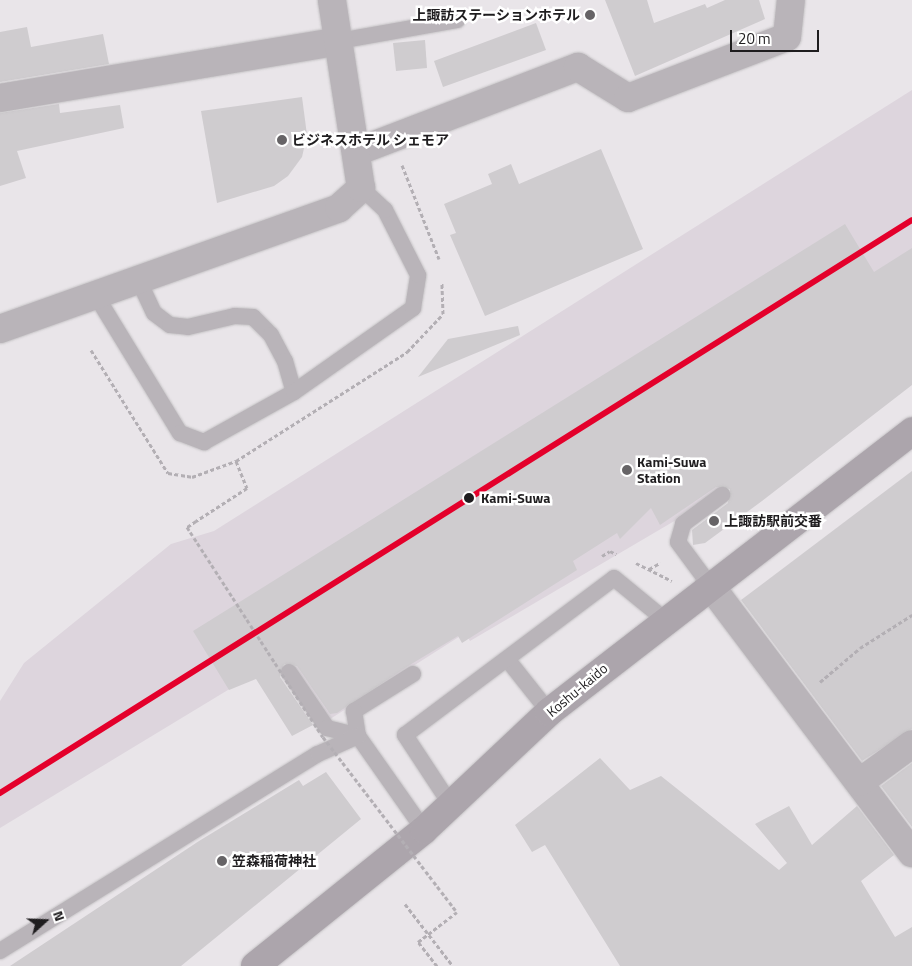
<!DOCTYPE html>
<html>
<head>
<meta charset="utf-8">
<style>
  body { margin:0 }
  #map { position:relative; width:912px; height:966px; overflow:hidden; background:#e9e5e9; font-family:"Titillium Web","Noto Sans JP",sans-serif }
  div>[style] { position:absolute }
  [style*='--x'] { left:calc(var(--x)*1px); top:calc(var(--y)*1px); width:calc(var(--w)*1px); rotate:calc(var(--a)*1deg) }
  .built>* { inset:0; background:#ddd5dd }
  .building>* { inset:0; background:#cfcccf }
  .path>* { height:3px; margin-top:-1.5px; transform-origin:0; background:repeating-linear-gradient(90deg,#b3afb4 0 4px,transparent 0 6.5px) }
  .roads { filter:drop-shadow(0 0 1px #c4c2c4) drop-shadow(0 0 1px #c4c2c4) }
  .service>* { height:16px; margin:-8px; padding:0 8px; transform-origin:8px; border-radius:8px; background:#b9b4b9 }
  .minor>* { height:28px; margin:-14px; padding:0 14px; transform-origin:14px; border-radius:14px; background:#b9b4b9 }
  .tertiary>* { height:28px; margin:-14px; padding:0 14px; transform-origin:14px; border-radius:14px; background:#b9b4b9 }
  .trunk>* { height:28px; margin:-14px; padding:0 14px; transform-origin:14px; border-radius:14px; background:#aca5ac }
  .path-bridge>* { height:3px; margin-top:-1.5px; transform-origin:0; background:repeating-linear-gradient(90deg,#b3afb4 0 4px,transparent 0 6.5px) }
  .rail-1>* { height:6px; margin:-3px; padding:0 3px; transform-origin:3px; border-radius:3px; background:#e4002b }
  .dots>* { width:14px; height:14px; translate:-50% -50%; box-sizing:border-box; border:2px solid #fff; border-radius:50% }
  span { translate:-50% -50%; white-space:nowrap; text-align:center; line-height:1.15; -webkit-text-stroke:5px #fff; paint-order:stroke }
  .poi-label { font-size:14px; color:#1f1d1f; font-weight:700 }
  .right { translate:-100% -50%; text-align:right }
  .left { translate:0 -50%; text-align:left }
  .stop-label { font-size:14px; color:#1f1d1f; font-weight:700 }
  .street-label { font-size:14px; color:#1f1d1f }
  .north { position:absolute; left:20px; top:896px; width:50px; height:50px; -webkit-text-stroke:4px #fff; paint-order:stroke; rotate:70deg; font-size:14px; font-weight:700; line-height:20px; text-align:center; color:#1f1d1f }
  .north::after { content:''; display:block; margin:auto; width:18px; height:22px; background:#1f1d1f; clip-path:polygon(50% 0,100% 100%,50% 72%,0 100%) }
  .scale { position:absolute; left:730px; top:30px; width:89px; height:22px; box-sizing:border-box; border:2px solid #1f1d1f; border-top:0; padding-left:6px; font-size:15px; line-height:18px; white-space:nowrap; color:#1f1d1f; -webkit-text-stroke:4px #fff; paint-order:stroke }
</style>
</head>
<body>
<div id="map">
  <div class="built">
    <div style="clip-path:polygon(912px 90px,912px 272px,725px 485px,688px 513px,470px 641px,465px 633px,327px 721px,290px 663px,256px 673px,0 828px,0 701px,24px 663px,171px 544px,214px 531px)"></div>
  </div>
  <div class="building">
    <div style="clip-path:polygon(605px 0,647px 0,654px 23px,705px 4px,707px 8px,725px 0,759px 0,765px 19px,635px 76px)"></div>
    <div style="clip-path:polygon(536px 23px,546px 50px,443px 87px,434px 61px)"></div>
    <div style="clip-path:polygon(27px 27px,31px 47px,103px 34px,109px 64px,0 82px,0 32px)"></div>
    <div style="clip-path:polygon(425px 40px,427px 68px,396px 71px,393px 43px)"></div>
    <div style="clip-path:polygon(302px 97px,307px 135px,302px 157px,288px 176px,274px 186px,217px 203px,201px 111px)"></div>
    <div style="clip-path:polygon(59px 104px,60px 113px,120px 105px,124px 128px,17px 151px,26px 178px,0 186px,0 113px)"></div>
    <div style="clip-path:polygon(601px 149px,643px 249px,485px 316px,450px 235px,456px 233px,444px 204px,492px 184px,488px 174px,511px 164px,519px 184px)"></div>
    <div style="clip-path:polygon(845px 224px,874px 272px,912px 248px,912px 385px,762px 501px,705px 543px,693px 545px,692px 530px,728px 503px,730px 489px,716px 487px,660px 525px,651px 508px,620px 539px,617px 533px,573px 561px,577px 570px,462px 643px,458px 636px,408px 666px,337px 713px,330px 714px,297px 666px,284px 664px,280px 677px,313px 725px,292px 736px,256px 679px,229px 690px,193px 631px)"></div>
    <div style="clip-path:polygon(518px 326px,520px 335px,418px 377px,448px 339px)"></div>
    <div style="clip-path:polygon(912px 471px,912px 729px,862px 761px,741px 600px)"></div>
    <div style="clip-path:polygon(600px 758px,630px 790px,661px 776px,779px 870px,787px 863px,755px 824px,789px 806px,812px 845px,857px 806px,894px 855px,861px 881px,895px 937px,912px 927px,912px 966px,620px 966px,545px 845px,532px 852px,515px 825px)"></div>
    <div style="clip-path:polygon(912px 763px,912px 827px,881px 786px)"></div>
    <div style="clip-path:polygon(326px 772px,361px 819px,181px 966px,10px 966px,199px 841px,299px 780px,303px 786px)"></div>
  </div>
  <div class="path">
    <div style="--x:402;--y:165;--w:101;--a:68.5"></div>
    <div style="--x:91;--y:350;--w:145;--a:58"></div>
    <div style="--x:168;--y:473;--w:24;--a:9"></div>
    <div style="--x:192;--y:477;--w:47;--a:-20"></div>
    <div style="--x:236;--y:461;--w:29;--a:68"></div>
    <div style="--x:247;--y:488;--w:61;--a:147.1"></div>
    <div style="--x:236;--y:461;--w:203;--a:-32.5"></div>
    <div style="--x:407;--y:352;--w:52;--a:-46.5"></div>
    <div style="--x:443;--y:314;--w:32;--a:-92"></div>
    <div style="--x:602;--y:556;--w:9;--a:-32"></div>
    <div style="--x:610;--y:551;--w:7;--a:27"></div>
    <div style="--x:636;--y:563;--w:40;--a:26.6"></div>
    <div style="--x:649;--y:569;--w:13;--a:-29"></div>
    <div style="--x:820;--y:682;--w:52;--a:-40.4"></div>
    <div style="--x:860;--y:648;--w:62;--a:-32.4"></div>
    <div style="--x:405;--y:904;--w:78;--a:52.3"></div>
    <div style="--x:437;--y:966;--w:31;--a:-128"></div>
    <div style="--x:418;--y:942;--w:49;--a:-37.6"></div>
  </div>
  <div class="roads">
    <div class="service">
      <div style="--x:339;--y:41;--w:120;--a:-10.1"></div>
      <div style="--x:139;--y:281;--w:35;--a:65"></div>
      <div style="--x:154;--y:313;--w:20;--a:37"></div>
      <div style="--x:170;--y:325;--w:18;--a:6"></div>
      <div style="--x:188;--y:327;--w:48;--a:-13.2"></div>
      <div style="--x:235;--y:316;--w:18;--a:3"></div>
      <div style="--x:253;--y:317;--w:25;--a:45"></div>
      <div style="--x:271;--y:335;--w:30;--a:62"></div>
      <div style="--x:285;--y:361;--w:32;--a:74"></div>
      <div style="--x:95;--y:294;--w:163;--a:58.6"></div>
      <div style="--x:180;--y:433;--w:26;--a:21"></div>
      <div style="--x:204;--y:442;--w:103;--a:-29.1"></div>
      <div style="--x:294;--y:392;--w:146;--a:-35.2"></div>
      <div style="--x:413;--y:308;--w:33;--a:-81"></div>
      <div style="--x:418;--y:275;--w:73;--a:-116.9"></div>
      <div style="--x:385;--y:210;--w:33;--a:-137"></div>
      <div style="--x:709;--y:584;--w:52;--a:-126.4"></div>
      <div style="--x:678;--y:542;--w:19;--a:-74"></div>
      <div style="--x:683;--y:524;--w:49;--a:-36.6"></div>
      <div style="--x:507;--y:659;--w:68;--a:51.6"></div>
      <div style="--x:289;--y:672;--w:68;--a:55.8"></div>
      <div style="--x:327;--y:728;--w:32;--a:14"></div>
      <div style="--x:413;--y:674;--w:70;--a:147.9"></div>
      <div style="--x:354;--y:711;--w:25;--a:81"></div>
      <div style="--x:358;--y:736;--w:115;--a:54.9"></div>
      <div style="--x:451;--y:805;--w:84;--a:-123.3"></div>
      <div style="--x:405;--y:735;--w:261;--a:-36.9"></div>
      <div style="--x:614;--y:578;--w:65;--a:39.4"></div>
      <div style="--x:0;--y:951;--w:374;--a:-31.8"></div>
      <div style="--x:318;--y:754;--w:44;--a:-24.2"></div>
    </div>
    <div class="minor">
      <div style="--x:0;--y:98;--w:344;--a:-9.5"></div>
      <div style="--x:356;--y:152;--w:238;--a:-21"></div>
      <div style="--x:578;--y:67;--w:59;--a:31.8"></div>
      <div style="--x:628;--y:98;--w:170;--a:-21"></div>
      <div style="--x:787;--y:37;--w:37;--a:-84"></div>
      <div style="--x:709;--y:584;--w:337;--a:53"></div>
      <div style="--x:860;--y:782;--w:64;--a:-36.2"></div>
    </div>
    <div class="tertiary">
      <div style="--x:0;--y:329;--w:360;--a:-19.6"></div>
      <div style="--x:339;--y:208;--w:30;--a:-42"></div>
      <div style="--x:361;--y:188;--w:190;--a:-98.8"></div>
    </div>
    <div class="trunk">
      <div style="--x:255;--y:966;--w:217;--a:-38.8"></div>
      <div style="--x:424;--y:830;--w:172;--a:-43.3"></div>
      <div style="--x:549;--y:712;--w:459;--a:-37.7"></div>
    </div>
  </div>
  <div class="path-bridge">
    <div style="--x:196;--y:521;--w:11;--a:146"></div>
    <div style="--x:187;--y:527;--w:250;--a:57.1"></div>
    <div style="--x:323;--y:737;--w:220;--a:52.6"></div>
  </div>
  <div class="rail-1">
    <div style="--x:0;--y:793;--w:1077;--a:-32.14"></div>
  </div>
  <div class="dots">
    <div style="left:590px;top:15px;background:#666366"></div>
    <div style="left:282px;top:140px;background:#666366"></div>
    <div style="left:627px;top:470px;background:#666366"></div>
    <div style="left:469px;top:498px;background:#1f1d1f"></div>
    <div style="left:714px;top:521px;background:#666366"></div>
    <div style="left:222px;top:861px;background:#666366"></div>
  </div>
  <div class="poi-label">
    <span class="right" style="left:580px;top:15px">上諏訪ステーションホテル</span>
    <span class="left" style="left:292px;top:140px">ビジネスホテル シェモア</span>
    <span class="left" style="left:637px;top:470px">Kami-Suwa<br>Station</span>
    <span class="left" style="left:724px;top:521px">上諏訪駅前交番</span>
    <span class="left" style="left:232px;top:861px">笠森稲荷神社</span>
  </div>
  <div class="stop-label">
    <span class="left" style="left:481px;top:498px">Kami-Suwa</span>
  </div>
  <div class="street-label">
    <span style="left:577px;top:690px;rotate:-40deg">Koshu-kaido</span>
  </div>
  <div class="north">N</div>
  <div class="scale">20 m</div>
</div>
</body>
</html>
